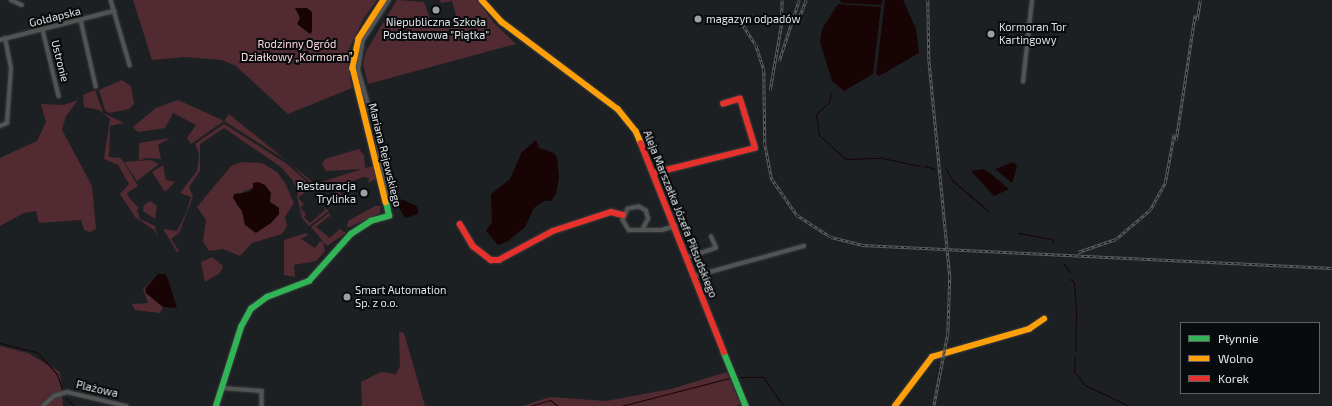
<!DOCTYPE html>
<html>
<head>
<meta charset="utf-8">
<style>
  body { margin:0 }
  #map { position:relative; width:1332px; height:406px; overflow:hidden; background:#1d2023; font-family:"Exo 2",sans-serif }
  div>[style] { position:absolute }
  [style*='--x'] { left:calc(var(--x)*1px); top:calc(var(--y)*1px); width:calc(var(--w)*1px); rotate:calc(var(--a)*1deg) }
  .green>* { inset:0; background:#512b31 }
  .water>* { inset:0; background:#180305 }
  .stream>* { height:1px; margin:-0.5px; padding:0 0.5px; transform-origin:0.5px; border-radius:0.5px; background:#180305 }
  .roads { filter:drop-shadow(0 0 1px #393c3e) drop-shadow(0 0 1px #393c3e) }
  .street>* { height:3.5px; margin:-1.75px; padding:0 1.75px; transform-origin:1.75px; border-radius:1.75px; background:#525353 }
  .fast>* { height:5.5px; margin:-2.75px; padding:0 2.75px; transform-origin:2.75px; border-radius:2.75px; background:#30b455 }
  .slow>* { height:5.5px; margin:-2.75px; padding:0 2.75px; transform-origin:2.75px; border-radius:2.75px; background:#ff9f0a }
  .jam>* { height:5.5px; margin:-2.75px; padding:0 2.75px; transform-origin:2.75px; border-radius:2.75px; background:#e5322d }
  .rail>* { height:2.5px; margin-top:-1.25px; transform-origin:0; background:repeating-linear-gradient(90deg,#080a0c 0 3px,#595c5d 0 6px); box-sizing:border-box; border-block:1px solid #595c5d }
  .dots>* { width:11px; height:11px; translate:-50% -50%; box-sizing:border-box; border:2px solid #080a0c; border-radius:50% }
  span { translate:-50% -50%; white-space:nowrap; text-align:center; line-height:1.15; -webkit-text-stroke:4px #080a0c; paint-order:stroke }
  .street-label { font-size:11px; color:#e0e5e7 }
  .poi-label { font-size:11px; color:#e0e5e7 }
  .left { translate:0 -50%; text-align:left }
  .right { translate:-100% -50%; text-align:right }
  .park-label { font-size:11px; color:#ffdadd }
  .legend { position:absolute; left:1180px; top:322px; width:140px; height:72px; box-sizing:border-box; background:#080a0c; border:1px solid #5e6264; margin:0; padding:5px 7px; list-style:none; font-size:12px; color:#e0e5e7 }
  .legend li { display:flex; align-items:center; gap:8px; height:20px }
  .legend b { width:20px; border:1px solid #5e6264 }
</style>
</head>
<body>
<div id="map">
  <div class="green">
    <div style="clip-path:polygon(133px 0,377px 0,364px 18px,350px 47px,347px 59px,352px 88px,288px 114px,236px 66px,222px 60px,185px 57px,152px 60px)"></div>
    <div style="clip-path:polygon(397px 0,424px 2px,432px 24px,457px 19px,452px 1px,441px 3px,440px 0,477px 0,494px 23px,516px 44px,368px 84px,363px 64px,366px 51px)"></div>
    <div style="clip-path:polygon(122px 80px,131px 86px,134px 104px,129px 109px,109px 113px,105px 110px,99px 90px)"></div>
    <div style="clip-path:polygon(95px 90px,103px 113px,124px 123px,110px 126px,109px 157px,121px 158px,138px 186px,127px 193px,129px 198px,139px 208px,137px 210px,140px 219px,155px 226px,158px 237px,154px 230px,135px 217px,120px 194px,129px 184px,118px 165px,104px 159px,110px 119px,99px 110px,84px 107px,83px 95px)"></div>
    <div style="clip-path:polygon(78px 100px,66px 116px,62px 130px,92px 186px,96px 229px,90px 232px,84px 230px,81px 220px,39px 223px,36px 211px,24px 213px,0 226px,0 158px,37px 141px,46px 122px,41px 104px,64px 105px)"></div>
    <div style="clip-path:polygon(178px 100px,224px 121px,229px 114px,315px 184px,362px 169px,326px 171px,322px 164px,325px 159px,359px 149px,364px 155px,365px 168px,373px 166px,376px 179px,368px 183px,369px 178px,364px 177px,338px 186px,344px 203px,341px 204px,331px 183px,316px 188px,287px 161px,224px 121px,191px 144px,187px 138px,196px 125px,173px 113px,165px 128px,138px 132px,133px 127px,156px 108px)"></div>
    <div style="clip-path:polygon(224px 124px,287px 164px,315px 189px,310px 188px,298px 198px,304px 204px,300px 208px,306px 214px,304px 217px,310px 223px,325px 210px,324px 207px,329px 211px,309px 226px,302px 218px,297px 197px,298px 193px,293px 181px,281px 167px,224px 128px,200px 144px,200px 171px,189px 187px,193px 197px,179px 233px,171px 239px,179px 251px,177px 252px,163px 229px,177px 231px,186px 213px,191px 197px,180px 193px,197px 171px,199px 154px,195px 144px)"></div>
    <div style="clip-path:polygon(170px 138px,158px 145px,161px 159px,146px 158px,139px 161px,139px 143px)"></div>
    <div style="clip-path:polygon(150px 160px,159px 164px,137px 181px,124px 162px)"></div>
    <div style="clip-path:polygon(evenodd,242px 162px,262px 163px,277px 172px,285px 183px,294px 203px,285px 217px,287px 226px,282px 234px,252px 243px,240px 256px,223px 249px,209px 251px,203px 242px,206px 220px,197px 207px,231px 166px,242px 162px,253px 188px,270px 193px,270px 202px,279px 208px,271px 223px,245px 225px,242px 211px,236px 204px,243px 192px,253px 188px)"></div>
    <div style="clip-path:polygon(163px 165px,166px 180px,175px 182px,165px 192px,152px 172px)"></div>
    <div style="clip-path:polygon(150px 201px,157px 206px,155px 219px,143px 211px,144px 205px)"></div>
    <div style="clip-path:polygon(375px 206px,381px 206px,380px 213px,347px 228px,348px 221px)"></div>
    <div style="clip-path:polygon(329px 213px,331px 218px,329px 216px,316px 227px,330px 238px,339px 230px,338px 228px,346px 233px,327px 246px,311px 227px)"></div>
    <div style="clip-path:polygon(306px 233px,308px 235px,301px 239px,315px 248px,319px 242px,323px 241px,325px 251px,316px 261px,294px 265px,295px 277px,284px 275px,284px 240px)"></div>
    <div style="clip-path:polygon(212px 257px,223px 266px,220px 273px,205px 282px,201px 262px)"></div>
    <div style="clip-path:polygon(153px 280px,146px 293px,163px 307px,160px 313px,135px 310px,132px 304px,148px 303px,143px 289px)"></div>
    <div style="clip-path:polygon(399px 332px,404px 333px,425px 406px,362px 406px,361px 382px,381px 372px,396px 374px,400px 366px)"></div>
    <div style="clip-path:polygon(0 346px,28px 353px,60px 372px,63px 406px,0 406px)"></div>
    <div style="clip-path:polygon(727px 372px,740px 404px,736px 406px,523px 406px,550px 397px,606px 401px,671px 389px)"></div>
  </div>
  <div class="water">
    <div style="clip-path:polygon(840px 0,883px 0,881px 5px,841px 3px)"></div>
    <div style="clip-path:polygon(885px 0,903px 0,916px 29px,919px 53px,879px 76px,876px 74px)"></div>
    <div style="clip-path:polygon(838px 4px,881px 7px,873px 74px,844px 91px,832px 81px,820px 42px,822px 29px)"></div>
    <div style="clip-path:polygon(295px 8px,307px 8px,312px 12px,312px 32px,310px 34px,297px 24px,300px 18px)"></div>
    <div style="clip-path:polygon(536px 140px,539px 148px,554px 153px,557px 158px,559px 177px,556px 194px,551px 201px,544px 201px,534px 208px,525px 227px,507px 242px,498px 245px,486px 231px,492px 222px,491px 194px,510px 179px,522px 152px)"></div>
    <div style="clip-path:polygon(1014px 162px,1017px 167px,1012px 183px,995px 169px)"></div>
    <div style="clip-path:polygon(984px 169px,990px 173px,1009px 189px,994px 196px,971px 171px)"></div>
    <div style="clip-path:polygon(258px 182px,265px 185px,271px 193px,270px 202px,279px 208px,279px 214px,271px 223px,256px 233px,245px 225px,242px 211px,233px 198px,234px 194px,249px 192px,253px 188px,253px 183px)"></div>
    <div style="clip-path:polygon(401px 199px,417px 206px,418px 214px,405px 218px,398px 206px)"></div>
    <div style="clip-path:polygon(158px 274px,165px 274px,168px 279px,177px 308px,163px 307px,146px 293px,145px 289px)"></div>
  </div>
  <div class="stream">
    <div style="--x:831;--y:93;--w:9;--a:103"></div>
    <div style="--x:829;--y:102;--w:18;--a:137"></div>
    <div style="--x:816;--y:114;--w:21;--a:82"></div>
    <div style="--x:819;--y:135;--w:36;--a:42"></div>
    <div style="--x:846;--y:159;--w:36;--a:-2"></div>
    <div style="--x:882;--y:158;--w:39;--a:12"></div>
    <div style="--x:924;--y:166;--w:11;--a:15"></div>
    <div style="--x:946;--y:168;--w:13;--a:63"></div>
    <div style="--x:952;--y:180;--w:48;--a:40.7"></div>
    <div style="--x:1018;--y:233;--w:34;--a:10"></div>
    <div style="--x:1051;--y:239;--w:4;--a:45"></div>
    <div style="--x:1064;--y:264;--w:11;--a:56"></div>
    <div style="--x:1070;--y:279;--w:5;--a:37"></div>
    <div style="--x:1074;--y:282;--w:30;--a:86"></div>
    <div style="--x:1076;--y:312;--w:39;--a:91"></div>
    <div style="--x:0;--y:343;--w:38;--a:14"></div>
    <div style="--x:37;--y:352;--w:30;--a:48"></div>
    <div style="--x:57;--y:374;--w:19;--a:72"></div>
    <div style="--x:1075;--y:356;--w:15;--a:94"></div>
    <div style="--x:1074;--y:371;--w:18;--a:52"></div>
    <div style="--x:1085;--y:385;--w:49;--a:25.5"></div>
    <div style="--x:740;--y:377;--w:23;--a:0"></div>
    <div style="--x:763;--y:377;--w:35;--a:55"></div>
    <div style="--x:66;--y:398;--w:11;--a:45"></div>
    <div style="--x:530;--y:406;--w:21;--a:-17"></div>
    <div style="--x:550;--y:400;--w:10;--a:37"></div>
    <div style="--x:621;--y:406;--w:112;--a:-14.5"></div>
  </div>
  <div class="roads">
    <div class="street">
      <div style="--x:11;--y:0;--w:12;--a:24"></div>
      <div style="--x:111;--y:0;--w:68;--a:73.7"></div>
      <div style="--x:81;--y:20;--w:68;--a:77.2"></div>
      <div style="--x:43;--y:30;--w:68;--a:76.4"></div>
      <div style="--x:0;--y:40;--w:118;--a:-14.3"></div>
      <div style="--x:1023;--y:82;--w:82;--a:-83.7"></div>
      <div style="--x:0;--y:126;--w:8;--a:-23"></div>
      <div style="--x:7;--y:123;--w:54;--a:-85.8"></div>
      <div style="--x:11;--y:69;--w:31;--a:-101"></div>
      <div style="--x:389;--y:209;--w:78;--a:-99.6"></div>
      <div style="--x:376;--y:132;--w:65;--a:-106.2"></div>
      <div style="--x:358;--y:70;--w:30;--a:-81"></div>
      <div style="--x:363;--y:40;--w:48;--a:-57"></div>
      <div style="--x:642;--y:230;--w:13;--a:-61"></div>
      <div style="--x:648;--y:219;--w:8;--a:-104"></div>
      <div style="--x:646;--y:211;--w:8;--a:-150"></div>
      <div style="--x:639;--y:207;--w:11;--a:170"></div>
      <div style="--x:628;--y:209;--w:12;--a:114"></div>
      <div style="--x:623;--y:220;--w:12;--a:59"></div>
      <div style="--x:629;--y:230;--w:33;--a:0"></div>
      <div style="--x:662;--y:230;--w:14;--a:-17"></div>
      <div style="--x:688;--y:257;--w:29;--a:-18"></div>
      <div style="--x:716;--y:248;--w:12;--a:-114"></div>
      <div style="--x:695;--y:276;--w:113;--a:-15.4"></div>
      <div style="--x:222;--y:388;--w:40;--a:4.3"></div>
      <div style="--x:262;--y:391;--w:15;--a:90"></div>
      <div style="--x:43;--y:406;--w:15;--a:-42"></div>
      <div style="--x:54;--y:396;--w:14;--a:-17"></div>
      <div style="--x:67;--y:392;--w:61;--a:13.3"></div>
    </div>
    <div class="fast">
      <div style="--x:724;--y:352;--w:58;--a:67.8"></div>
      <div style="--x:216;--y:406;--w:83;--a:-72.4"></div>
      <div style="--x:241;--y:327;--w:21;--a:-61"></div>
      <div style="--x:251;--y:309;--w:20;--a:-37"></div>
      <div style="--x:267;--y:297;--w:45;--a:-20.9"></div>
      <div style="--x:309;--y:281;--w:63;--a:-48.2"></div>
      <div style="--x:351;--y:234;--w:24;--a:-33"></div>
      <div style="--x:371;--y:221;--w:19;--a:-16"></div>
      <div style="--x:389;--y:216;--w:14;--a:-102"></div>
    </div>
    <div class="slow">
      <div style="--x:384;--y:0;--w:46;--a:122.7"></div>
      <div style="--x:359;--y:39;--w:30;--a:102"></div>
      <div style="--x:353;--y:68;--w:138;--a:76.2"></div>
      <div style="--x:482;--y:0;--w:30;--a:48"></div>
      <div style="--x:502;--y:22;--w:145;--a:36.9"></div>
      <div style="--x:618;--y:109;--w:28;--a:51"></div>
      <div style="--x:636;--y:131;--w:13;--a:67"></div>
      <div style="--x:895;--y:406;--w:61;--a:-52.9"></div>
      <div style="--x:932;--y:357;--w:101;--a:-16.1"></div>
      <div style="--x:1029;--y:329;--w:18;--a:-34"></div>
    </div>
    <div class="jam">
      <div style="--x:641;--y:143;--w:225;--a:68.3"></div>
      <div style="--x:654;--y:173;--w:104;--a:-13.9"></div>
      <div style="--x:755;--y:148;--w:51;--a:-107"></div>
      <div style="--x:740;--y:99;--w:17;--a:163"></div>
      <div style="--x:460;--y:224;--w:26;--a:59"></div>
      <div style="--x:473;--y:246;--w:23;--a:38"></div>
      <div style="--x:491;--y:260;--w:8;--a:0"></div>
      <div style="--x:499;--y:260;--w:61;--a:-28.2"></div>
      <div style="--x:553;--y:231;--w:61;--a:-18.1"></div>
      <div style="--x:611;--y:212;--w:12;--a:14"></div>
    </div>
  </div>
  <div class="rail">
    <div style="--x:928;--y:0;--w:59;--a:89"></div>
    <div style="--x:929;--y:59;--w:219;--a:84.5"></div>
    <div style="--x:950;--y:277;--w:57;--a:92"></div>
    <div style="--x:948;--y:334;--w:73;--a:101"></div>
    <div style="--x:800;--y:15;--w:16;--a:-68"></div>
    <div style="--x:1197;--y:20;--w:20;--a:-81"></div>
    <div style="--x:741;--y:22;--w:27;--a:57"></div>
    <div style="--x:756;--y:45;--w:26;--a:72"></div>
    <div style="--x:764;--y:70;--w:74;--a:89.2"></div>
    <div style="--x:765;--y:144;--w:36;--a:79"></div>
    <div style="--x:772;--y:179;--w:44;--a:55.2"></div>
    <div style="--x:797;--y:215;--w:40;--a:32.9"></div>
    <div style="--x:831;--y:237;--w:32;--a:14"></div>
    <div style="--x:862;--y:245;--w:471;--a:2.8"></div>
    <div style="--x:779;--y:61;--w:64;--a:-71.8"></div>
    <div style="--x:770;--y:90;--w:65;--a:-80.2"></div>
    <div style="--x:781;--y:26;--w:26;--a:-88"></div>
    <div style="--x:1176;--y:140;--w:127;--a:-81.4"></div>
    <div style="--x:1078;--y:252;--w:40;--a:-18.9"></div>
    <div style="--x:1116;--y:239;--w:45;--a:-40.5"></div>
    <div style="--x:1150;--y:210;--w:31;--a:-61"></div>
    <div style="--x:1165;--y:183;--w:50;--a:-79.6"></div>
  </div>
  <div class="dots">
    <div style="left:436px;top:10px;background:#9ca0a2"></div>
    <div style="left:698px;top:19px;background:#9ca0a2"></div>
    <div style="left:991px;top:34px;background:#9ca0a2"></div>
    <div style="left:364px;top:193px;background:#9ca0a2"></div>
    <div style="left:347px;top:297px;background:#9ca0a2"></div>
  </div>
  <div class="street-label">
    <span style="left:55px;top:17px;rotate:-14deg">Gołdapska</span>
    <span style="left:60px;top:61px;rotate:76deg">Ustronie</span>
    <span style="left:385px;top:155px;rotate:76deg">Mariana Rejewskiego</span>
    <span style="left:680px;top:214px;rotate:68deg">Aleja Marszałka Józefa Piłsudskiego</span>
    <span style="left:97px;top:389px;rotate:13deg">Plażowa</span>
  </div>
  <div class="poi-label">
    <span class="left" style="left:706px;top:19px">magazyn odpadów</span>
    <span style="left:436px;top:29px">Niepubliczna Szkoła<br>Podstawowa "Piątka"</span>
    <span class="left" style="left:999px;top:34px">Kormoran Tor<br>Kartingowy</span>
    <span class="right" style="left:356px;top:193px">Restauracja<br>Trylinka</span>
    <span class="left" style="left:355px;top:297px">Smart Automation<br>Sp. z o.o.</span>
  </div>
  <div class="park-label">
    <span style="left:297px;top:51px">Rodzinny Ogród<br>Działkowy „Kormoran”</span>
  </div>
  <ul class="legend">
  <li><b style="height:5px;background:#30b455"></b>Płynnie</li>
  <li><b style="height:5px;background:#ff9f0a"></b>Wolno</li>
  <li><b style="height:5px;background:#e5322d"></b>Korek</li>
  </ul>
</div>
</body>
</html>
